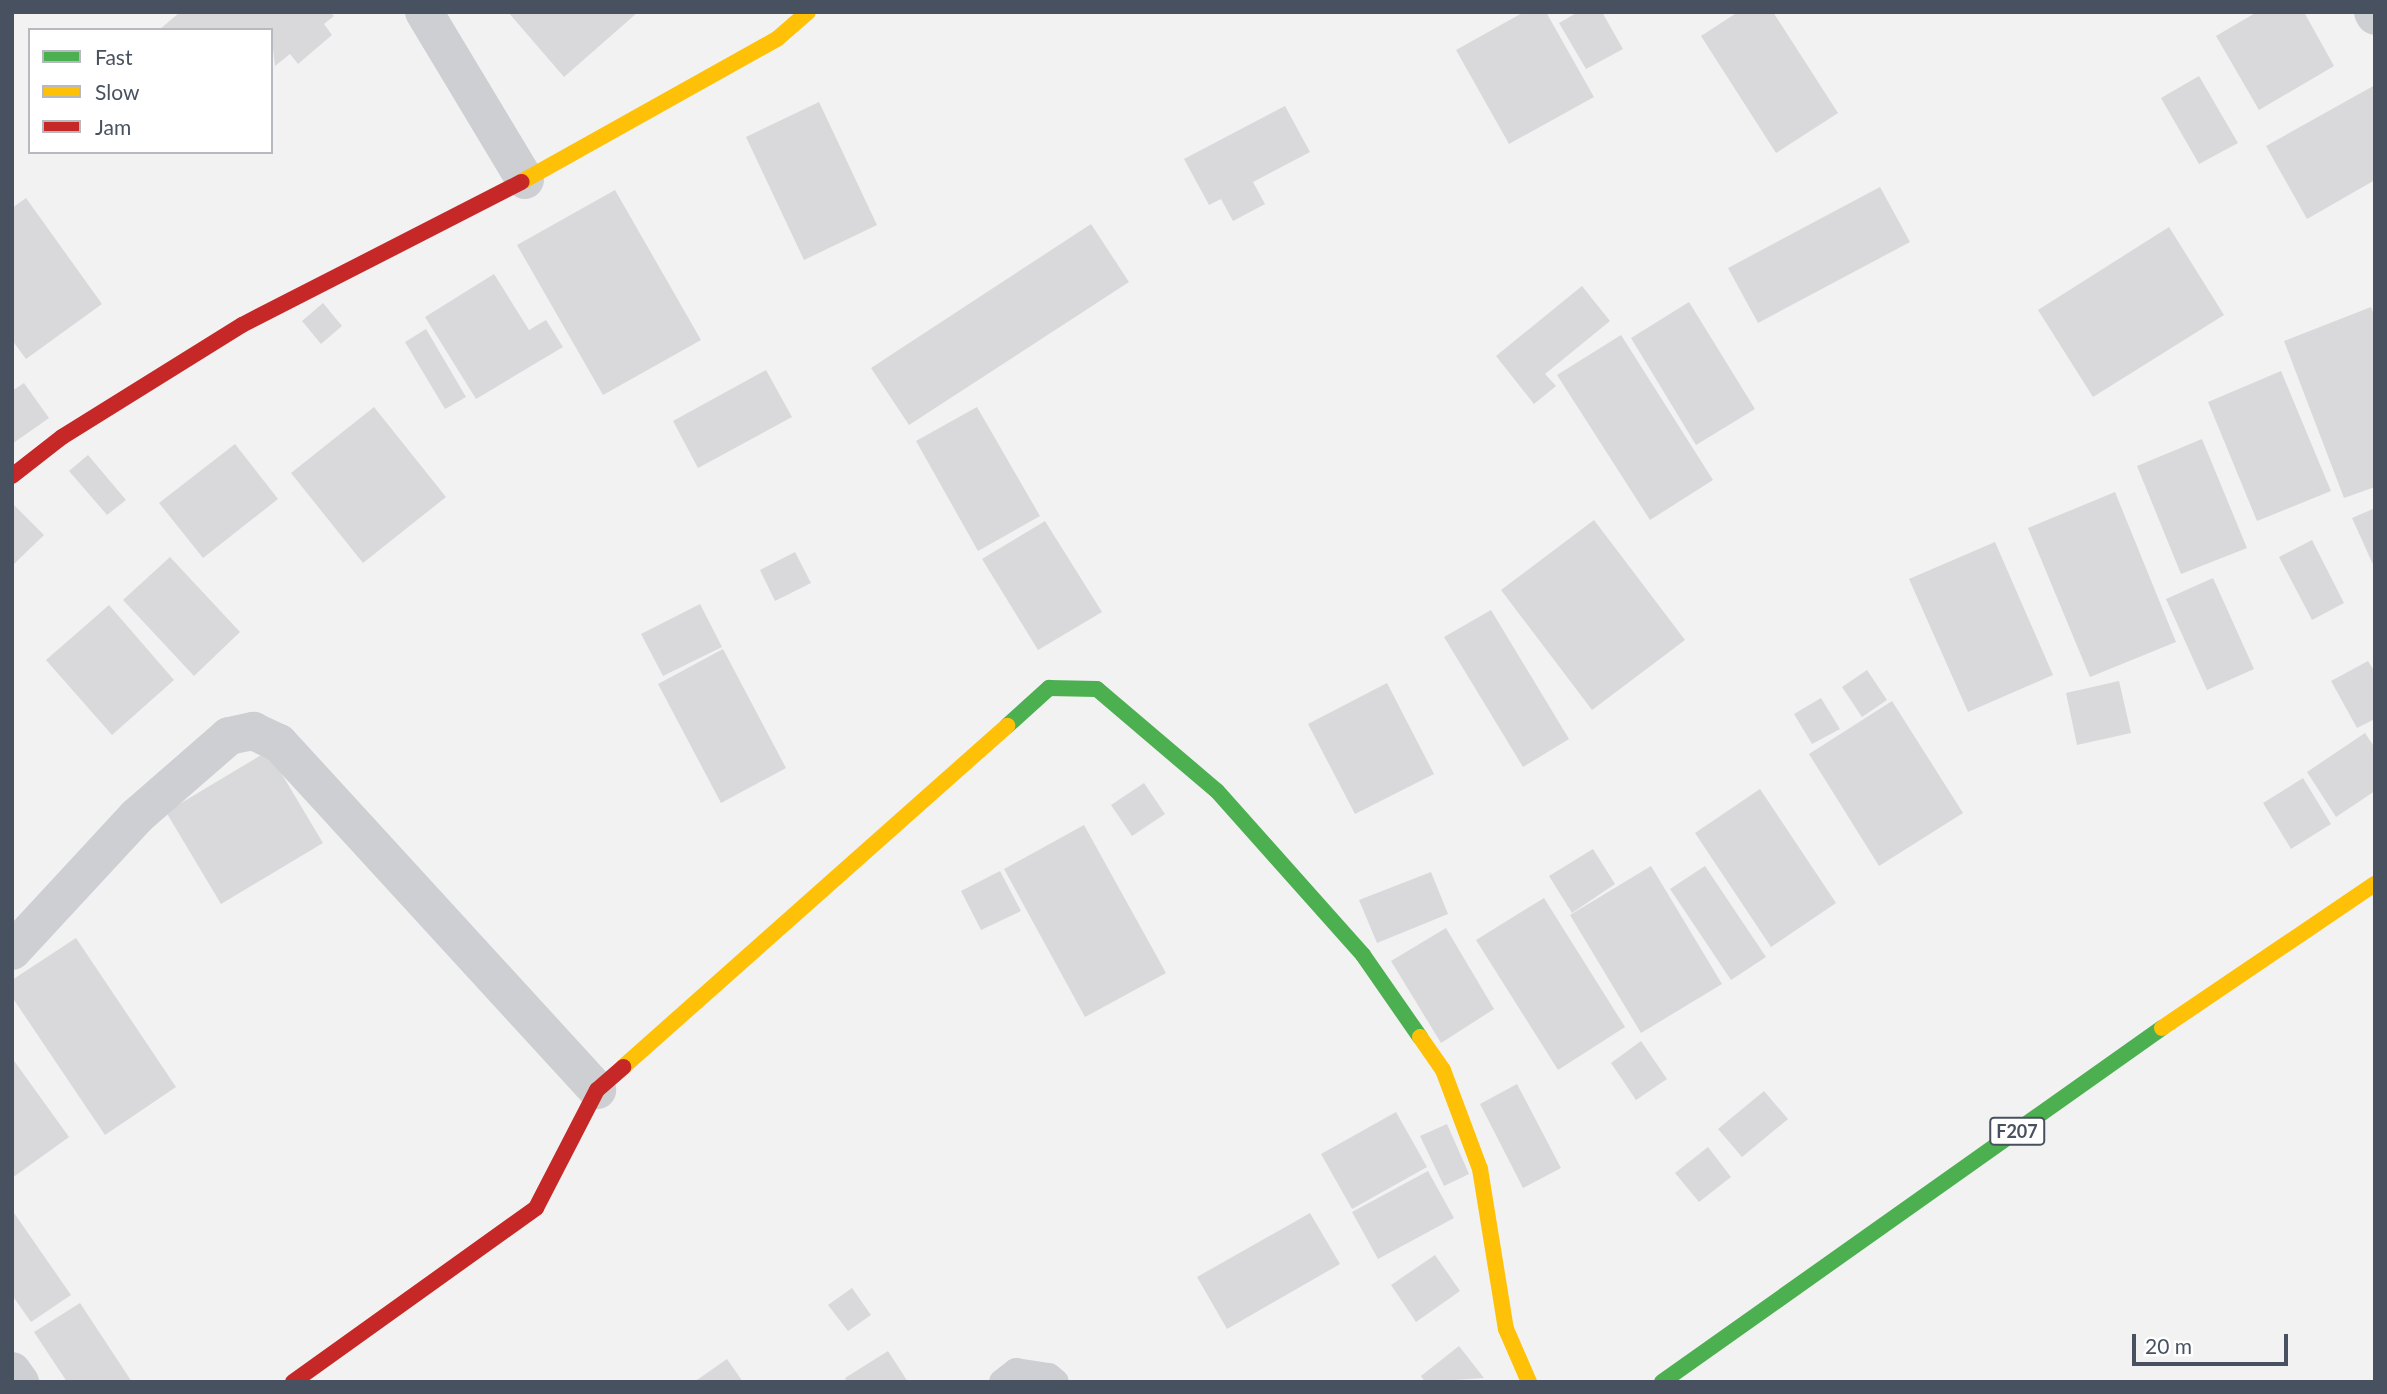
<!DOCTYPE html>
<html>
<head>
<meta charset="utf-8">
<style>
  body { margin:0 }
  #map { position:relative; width:2387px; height:1394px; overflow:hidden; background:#f2f2f2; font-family:Lato,sans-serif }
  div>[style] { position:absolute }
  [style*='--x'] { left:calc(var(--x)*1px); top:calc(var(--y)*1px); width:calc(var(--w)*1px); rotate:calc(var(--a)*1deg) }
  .building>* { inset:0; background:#d9d9db }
  .lane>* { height:26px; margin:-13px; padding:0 13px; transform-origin:13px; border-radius:13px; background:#cdcfd2 }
  .street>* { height:38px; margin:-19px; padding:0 19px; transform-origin:19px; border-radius:19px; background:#cdcfd2 }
  .fast>* { height:16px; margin:-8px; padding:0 8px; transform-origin:8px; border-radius:8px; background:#4caf50 }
  .slow>* { height:16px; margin:-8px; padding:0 8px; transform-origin:8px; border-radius:8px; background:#ffc107 }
  .jam>* { height:16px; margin:-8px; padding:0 8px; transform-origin:8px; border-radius:8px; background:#c62828 }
  span { translate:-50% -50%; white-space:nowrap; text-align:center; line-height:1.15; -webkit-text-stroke:7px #fff; paint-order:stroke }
  .shield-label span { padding:2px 5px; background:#fff; border:2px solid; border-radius:5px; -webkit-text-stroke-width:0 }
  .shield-label { font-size:18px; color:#48515f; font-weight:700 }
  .frame { position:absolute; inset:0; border:14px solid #48515f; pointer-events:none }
  .legend { position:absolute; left:28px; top:28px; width:245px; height:126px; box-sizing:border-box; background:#fff; border:2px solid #b6b9bf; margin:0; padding:9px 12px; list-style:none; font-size:21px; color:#48515f }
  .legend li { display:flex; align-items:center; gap:14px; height:35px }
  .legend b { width:35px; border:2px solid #b6b9bf }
  .scale { position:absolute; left:2132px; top:1334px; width:156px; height:32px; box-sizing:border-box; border:4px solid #48515f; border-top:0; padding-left:9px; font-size:21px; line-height:24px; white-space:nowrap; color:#48515f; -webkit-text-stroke:5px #fff; paint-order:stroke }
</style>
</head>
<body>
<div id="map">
  <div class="building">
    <div style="clip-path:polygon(180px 12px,330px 12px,334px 16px,324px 24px,332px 35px,298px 64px,290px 54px,275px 66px,271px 30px,159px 30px)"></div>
    <div style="clip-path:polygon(508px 12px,638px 12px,564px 77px)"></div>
    <div style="clip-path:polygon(1524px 12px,1546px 12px,1594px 97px,1509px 144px,1456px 50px)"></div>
    <div style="clip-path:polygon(1578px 12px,1602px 12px,1623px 49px,1586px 69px,1559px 23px)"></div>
    <div style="clip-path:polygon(1738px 12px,1773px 12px,1838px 113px,1776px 153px,1701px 36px)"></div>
    <div style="clip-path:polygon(2257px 12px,2304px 12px,2334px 66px,2259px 110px,2216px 36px)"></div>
    <div style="clip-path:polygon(2199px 76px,2238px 143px,2199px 164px,2161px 98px)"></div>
    <div style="clip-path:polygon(2375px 85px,2375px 180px,2307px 219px,2266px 146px)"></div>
    <div style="clip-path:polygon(819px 102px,877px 225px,804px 260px,746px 137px)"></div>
    <div style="clip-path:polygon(1285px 106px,1310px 152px,1253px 182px,1265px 204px,1233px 221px,1221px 199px,1209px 205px,1184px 159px)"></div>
    <div style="clip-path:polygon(1880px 187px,1910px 242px,1758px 323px,1728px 268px)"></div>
    <div style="clip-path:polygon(615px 190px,701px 340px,603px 395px,517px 245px)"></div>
    <div style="clip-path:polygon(26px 198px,102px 304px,26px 359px,12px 340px,12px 208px)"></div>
    <div style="clip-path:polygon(1091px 224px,1129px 282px,909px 425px,871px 368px)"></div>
    <div style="clip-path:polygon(2169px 227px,2224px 315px,2093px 397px,2038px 310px)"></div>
    <div style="clip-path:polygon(494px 274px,529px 330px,546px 320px,563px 347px,476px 399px,425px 317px)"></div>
    <div style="clip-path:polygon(1582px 286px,1610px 321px,1545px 374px,1556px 386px,1534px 404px,1496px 356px)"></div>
    <div style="clip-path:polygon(1689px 302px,1755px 409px,1696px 445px,1631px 338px)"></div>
    <div style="clip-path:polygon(323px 303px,342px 326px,321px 344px,302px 321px)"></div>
    <div style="clip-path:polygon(2371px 307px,2375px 317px,2375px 487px,2344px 498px,2284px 341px)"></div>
    <div style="clip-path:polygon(426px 329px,466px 397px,445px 409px,405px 342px)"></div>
    <div style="clip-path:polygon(1621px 335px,1713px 480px,1650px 520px,1557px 375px)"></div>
    <div style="clip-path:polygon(766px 370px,792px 417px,698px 468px,673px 421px)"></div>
    <div style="clip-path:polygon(2281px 371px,2331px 491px,2257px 521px,2208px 402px)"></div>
    <div style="clip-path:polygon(24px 383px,49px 418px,12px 444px,12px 391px)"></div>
    <div style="clip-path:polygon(374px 407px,446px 497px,363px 563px,291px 473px)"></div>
    <div style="clip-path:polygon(977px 407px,1040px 516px,978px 551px,916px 441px)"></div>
    <div style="clip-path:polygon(2202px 439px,2247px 548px,2181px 574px,2137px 466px)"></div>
    <div style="clip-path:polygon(235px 444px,278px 499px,203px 558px,159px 503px)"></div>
    <div style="clip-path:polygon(88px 455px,126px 500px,107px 515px,69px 471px)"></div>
    <div style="clip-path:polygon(2115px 492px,2176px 642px,2090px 677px,2028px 528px)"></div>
    <div style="clip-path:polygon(12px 503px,44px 535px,14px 564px,12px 563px)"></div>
    <div style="clip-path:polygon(2375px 508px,2375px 569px,2352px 518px)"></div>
    <div style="clip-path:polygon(1594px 520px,1685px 640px,1592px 710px,1501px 590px)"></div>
    <div style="clip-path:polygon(1045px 521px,1102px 612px,1038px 650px,982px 559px)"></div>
    <div style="clip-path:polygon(2312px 540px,2344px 603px,2312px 620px,2279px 557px)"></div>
    <div style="clip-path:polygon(1995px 542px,2053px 675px,1968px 712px,1909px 579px)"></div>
    <div style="clip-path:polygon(795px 552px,811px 583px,775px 601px,760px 570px)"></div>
    <div style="clip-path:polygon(170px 557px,240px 632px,194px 676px,123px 600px)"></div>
    <div style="clip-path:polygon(2213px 578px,2254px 669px,2207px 690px,2166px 599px)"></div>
    <div style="clip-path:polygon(700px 604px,722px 647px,663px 676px,641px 634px)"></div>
    <div style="clip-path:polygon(109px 605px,174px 680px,112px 735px,46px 660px)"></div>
    <div style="clip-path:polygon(1491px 610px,1569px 739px,1523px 767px,1444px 637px)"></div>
    <div style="clip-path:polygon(723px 649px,786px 768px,721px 803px,658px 684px)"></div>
    <div style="clip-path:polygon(2368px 661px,2375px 672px,2375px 719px,2357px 728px,2331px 681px)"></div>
    <div style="clip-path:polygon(1867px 670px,1887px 700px,1862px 717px,1842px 687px)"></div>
    <div style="clip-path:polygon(2119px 681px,2131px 733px,2077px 745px,2066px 693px)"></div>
    <div style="clip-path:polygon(1387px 683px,1434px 774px,1355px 814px,1308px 724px)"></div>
    <div style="clip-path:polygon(1821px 698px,1840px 729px,1812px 744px,1794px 714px)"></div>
    <div style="clip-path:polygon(1892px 701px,1963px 813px,1879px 866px,1809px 754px)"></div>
    <div style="clip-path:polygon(2365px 733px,2375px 748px,2375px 791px,2336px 817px,2307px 772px)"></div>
    <div style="clip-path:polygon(268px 751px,323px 843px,221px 904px,166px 812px)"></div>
    <div style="clip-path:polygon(2303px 778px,2331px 824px,2291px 849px,2263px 803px)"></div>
    <div style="clip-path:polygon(1144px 783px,1165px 814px,1132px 836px,1111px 805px)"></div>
    <div style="clip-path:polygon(1760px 789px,1836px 903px,1771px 947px,1695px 833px)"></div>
    <div style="clip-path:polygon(1084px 825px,1166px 973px,1085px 1017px,1004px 869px)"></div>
    <div style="clip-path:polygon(1593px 849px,1615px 884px,1572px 913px,1549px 876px)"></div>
    <div style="clip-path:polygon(1651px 866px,1722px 984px,1641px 1033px,1570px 915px)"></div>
    <div style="clip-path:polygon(1705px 866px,1766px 957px,1731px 980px,1670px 889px)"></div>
    <div style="clip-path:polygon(1000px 871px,1021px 911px,981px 930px,961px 891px)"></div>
    <div style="clip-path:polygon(1431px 872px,1448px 914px,1377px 943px,1359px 900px)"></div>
    <div style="clip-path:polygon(1544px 898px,1625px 1027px,1558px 1070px,1476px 940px)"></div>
    <div style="clip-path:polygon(1446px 928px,1494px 1009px,1441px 1043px,1391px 961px)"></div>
    <div style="clip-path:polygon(76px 938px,176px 1087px,105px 1135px,12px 997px,12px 980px)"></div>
    <div style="clip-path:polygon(1641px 1041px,1667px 1079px,1636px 1100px,1611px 1063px)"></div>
    <div style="clip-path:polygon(12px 1058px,69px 1137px,12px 1178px)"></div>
    <div style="clip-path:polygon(1517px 1084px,1561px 1168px,1523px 1188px,1480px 1104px)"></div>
    <div style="clip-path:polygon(1764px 1091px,1788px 1119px,1742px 1157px,1718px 1129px)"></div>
    <div style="clip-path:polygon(1396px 1112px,1427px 1167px,1352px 1209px,1321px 1154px)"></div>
    <div style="clip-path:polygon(1447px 1124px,1469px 1174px,1444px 1186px,1420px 1136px)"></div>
    <div style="clip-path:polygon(1708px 1147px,1731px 1177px,1699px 1202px,1675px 1173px)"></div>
    <div style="clip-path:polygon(1428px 1171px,1454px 1218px,1378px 1259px,1352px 1212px)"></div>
    <div style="clip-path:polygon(12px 1210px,71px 1295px,31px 1322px,12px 1295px)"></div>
    <div style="clip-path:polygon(1310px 1213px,1340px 1264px,1227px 1329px,1197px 1277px)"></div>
    <div style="clip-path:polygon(1435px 1255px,1460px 1291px,1416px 1322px,1391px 1285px)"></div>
    <div style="clip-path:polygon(852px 1288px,871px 1315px,848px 1331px,828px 1305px)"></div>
    <div style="clip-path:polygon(80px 1303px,132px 1382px,67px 1382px,34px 1332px)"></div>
    <div style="clip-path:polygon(1459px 1346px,1484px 1378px,1425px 1382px,1421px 1376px)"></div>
    <div style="clip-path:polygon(888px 1351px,908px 1382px,847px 1382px,845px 1378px)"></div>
    <div style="clip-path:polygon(727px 1359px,743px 1382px,694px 1382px)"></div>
  </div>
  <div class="lane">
    <div style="--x:1002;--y:1382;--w:18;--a:-38"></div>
    <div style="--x:1016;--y:1371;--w:33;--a:9"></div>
    <div style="--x:1049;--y:1376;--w:9;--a:41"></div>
  </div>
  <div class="street">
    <div style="--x:424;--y:12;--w:196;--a:59"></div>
    <div style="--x:2373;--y:12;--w:4;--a:63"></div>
    <div style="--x:12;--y:951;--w:184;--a:-47.2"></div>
    <div style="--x:137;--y:816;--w:122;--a:-41"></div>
    <div style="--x:229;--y:736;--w:25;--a:-12"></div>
    <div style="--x:253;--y:731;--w:29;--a:25"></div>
    <div style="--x:279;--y:743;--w:471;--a:47.5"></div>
    <div style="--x:12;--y:1371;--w:14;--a:54"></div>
  </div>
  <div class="fast">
    <div style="--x:1007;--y:726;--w:57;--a:-42.1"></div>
    <div style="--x:1049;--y:688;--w:48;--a:1.2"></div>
    <div style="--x:1097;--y:689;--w:157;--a:40.4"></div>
    <div style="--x:1217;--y:791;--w:220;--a:48.3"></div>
    <div style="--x:1363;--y:955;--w:100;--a:55.2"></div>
    <div style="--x:1662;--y:1382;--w:613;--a:-35.3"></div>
  </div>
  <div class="slow">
    <div style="--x:521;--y:182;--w:293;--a:-29.2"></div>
    <div style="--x:777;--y:39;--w:41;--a:-41.1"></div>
    <div style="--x:2162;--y:1028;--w:257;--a:-34.1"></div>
    <div style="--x:1420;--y:1037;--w:40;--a:55.1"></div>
    <div style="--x:1443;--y:1070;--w:106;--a:69.5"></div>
    <div style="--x:1480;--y:1169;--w:162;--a:80.8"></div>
    <div style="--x:1506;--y:1329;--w:58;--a:66.5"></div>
    <div style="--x:623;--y:1067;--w:514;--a:-41.61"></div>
  </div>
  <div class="jam">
    <div style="--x:12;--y:476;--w:63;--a:-38"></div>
    <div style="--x:62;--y:437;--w:212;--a:-31.9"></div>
    <div style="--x:242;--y:325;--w:314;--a:-27.1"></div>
    <div style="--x:293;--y:1382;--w:299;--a:-35.6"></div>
    <div style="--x:536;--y:1208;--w:133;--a:-62.7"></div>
    <div style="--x:597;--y:1090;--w:35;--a:-41"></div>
  </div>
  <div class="shield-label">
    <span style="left:2017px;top:1131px">F207</span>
  </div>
  <div class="frame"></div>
  <ul class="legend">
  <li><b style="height:9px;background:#4caf50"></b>Fast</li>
  <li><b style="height:9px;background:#ffc107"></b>Slow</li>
  <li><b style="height:9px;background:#c62828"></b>Jam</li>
  </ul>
  <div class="scale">20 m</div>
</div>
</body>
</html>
